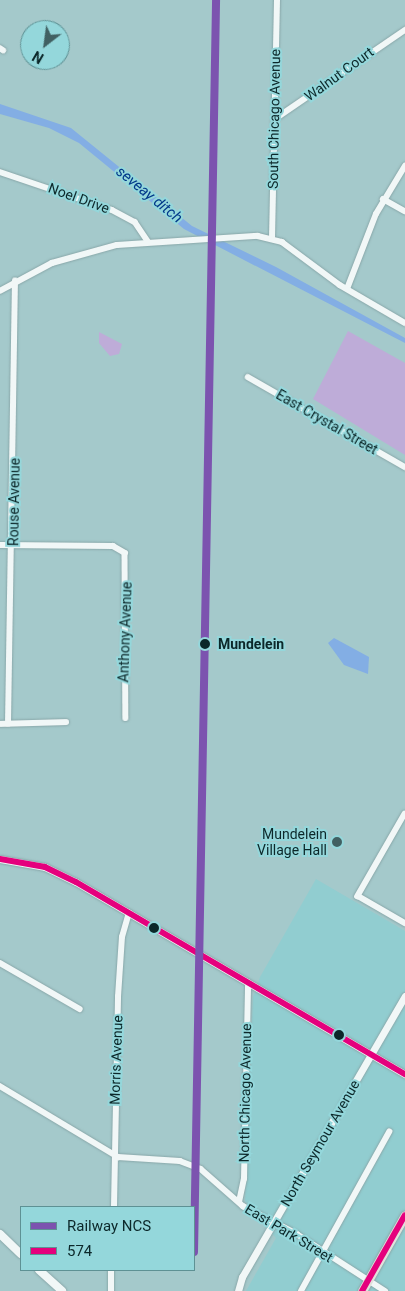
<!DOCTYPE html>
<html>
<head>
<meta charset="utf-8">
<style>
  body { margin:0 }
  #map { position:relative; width:405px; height:1291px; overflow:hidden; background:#a4c9cb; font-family:Roboto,sans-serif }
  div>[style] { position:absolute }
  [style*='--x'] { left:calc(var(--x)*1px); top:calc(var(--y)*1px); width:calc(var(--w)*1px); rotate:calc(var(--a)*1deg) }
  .built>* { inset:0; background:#91cdd0 }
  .green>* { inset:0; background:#beacd8 }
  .water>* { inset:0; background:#83aee4 }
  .roads { filter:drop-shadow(0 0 1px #89a7a9) drop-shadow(0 0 1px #89a7a9) }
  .minor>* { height:5.5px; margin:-2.75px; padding:0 2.75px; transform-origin:2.75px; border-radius:2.75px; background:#f1f7f7 }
  .tertiary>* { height:7px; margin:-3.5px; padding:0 3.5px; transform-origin:3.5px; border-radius:3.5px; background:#f1f7f7 }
  .secondary>* { height:8px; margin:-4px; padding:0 4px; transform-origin:4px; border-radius:4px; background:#f1f7f7 }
  .primary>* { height:9px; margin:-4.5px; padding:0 4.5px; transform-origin:4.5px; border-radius:4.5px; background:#e0e2dc }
  .bus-1>* { height:6px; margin:-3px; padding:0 3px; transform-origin:3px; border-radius:3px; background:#e5007d }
  .rail-1>* { height:8px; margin:-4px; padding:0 4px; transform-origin:4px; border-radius:4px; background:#7c53af }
  .dots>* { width:14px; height:14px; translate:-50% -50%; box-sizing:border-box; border:2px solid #94d7db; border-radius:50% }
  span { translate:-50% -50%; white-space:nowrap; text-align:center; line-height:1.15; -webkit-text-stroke:4px #94d7db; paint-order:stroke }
  .street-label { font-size:14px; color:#0c282a }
  .stop-label { font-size:14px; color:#0c282a; font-weight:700 }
  .left { translate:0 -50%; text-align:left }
  .poi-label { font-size:14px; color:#0c282a }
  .right { translate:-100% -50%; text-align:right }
  .water-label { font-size:15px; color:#013889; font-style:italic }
  .legend { position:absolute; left:20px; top:1206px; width:175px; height:65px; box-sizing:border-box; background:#94d7db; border:1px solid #5e9194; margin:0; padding:6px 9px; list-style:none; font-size:15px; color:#0c282a }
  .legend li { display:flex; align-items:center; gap:10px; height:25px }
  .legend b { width:25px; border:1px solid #5e9194 }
  .north { position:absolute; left:20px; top:20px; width:50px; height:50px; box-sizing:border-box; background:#94d7db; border:1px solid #5e9194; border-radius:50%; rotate:210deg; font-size:14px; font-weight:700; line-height:20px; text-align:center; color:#0c282a }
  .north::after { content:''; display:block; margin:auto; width:18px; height:22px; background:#416062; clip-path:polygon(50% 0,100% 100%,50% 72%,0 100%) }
</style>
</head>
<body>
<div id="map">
  <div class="built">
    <div style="clip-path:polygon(316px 879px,405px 931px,405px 1291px,246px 1291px,276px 1238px,245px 1201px,253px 997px,260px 977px)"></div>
  </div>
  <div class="green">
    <div style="clip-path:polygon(348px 331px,405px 363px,405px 455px,313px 399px)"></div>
    <div style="clip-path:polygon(99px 332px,122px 344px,119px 354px,110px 356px,99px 343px)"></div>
  </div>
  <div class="water">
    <div style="clip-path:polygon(0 104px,71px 128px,192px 226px,276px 267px,405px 338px,405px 343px,184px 229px,79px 143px,49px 128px,0 114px)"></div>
    <div style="clip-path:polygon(334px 638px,369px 657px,368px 674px,344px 665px,328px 643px)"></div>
  </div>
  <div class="roads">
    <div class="minor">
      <div style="--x:0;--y:48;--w:4;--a:34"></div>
      <div style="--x:275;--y:119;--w:158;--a:-34.4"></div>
      <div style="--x:0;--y:172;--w:118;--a:18.7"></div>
      <div style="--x:112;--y:210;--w:26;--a:28"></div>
      <div style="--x:135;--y:222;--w:23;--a:56"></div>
      <div style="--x:383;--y:199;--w:25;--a:29"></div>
      <div style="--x:272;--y:239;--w:239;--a:-88.8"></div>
      <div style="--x:347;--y:289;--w:80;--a:-68.9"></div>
      <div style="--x:376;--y:214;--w:56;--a:-58.9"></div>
      <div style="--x:0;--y:291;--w:59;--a:-28.3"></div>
      <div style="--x:52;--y:263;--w:67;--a:-15.5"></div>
      <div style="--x:117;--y:245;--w:141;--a:-3.7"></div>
      <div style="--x:258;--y:236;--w:25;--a:14"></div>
      <div style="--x:282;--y:242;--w:72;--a:36.6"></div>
      <div style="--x:340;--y:285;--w:75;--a:30.3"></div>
      <div style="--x:248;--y:377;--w:181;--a:29.8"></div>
      <div style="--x:0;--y:545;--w:113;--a:0.5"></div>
      <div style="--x:113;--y:546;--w:14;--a:30"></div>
      <div style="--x:125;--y:553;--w:165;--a:89.7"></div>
      <div style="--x:0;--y:724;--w:66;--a:-1.7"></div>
      <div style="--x:8;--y:724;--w:443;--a:-89.1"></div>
      <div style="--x:405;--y:814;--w:95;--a:119.8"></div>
      <div style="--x:358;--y:896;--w:54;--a:29.9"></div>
      <div style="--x:0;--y:963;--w:92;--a:29.9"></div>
      <div style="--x:0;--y:1086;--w:138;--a:31"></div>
      <div style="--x:118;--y:1157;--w:62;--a:3.7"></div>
      <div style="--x:180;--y:1161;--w:22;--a:21"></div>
      <div style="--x:201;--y:1169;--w:56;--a:41.4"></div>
      <div style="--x:243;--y:1206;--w:61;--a:27.4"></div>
      <div style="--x:297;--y:1234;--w:105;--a:32.9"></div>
      <div style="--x:239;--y:1202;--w:24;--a:-78"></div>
      <div style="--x:244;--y:1179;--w:196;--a:-88.8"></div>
      <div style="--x:114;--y:1207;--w:210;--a:-88.9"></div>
      <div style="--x:118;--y:997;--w:60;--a:-86.2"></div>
      <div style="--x:122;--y:937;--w:25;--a:-74"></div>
      <div style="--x:111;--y:1291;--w:21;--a:-90"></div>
      <div style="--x:301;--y:1291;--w:182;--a:-61"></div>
    </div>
    <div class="tertiary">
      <div style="--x:0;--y:859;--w:46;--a:10.1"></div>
      <div style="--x:45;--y:867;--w:34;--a:26"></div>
      <div style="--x:76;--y:882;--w:381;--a:30.3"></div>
      <div style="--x:238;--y:1291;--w:15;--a:-74"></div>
      <div style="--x:242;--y:1277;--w:325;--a:-59.9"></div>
    </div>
    <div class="secondary">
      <div style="--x:0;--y:1234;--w:29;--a:44"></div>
      <div style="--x:39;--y:1270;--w:31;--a:42"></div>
    </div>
    <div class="primary">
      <div style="--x:362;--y:1291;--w:87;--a:-60.5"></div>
    </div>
  </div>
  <div class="bus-1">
    <div style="--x:0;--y:859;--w:46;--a:10.1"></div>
    <div style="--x:45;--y:867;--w:34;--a:26"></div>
    <div style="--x:76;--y:882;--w:381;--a:30.3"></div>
    <div style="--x:362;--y:1291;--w:87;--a:-60.5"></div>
  </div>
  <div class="rail-1">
    <div style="--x:194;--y:1252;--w:1252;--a:-88.99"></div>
  </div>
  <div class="dots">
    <div style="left:205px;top:644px;background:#0c282a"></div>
    <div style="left:337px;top:842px;background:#416062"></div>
    <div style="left:154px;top:928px;background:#0c282a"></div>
    <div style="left:339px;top:1035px;background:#0c282a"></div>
  </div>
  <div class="street-label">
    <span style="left:339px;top:74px;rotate:-36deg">Walnut Court</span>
    <span style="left:274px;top:119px;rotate:-89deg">South Chicago Avenue</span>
    <span style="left:79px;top:198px;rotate:20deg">Noel Drive</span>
    <span style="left:327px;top:422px;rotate:30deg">East Crystal Street</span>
    <span style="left:14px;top:502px;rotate:-89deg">Rouse Avenue</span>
    <span style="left:125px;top:632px;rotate:-88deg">Anthony Avenue</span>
    <span style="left:116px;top:1060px;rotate:-88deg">Morris Avenue</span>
    <span style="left:245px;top:1093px;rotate:-89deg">North Chicago Avenue</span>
    <span style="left:320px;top:1143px;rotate:-60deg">North Seymour Avenue</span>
    <span style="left:289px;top:1233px;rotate:31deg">East Park Street</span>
  </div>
  <div class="stop-label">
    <span class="left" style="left:218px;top:644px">Mundelein</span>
  </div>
  <div class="poi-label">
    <span class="right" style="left:327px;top:842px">Mundelein<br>Village Hall</span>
  </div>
  <div class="water-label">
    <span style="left:149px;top:195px;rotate:39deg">seveay ditch</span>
  </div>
  <ul class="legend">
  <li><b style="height:6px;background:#7c53af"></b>Railway NCS</li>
  <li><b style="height:6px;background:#e5007d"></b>574</li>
  </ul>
  <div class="north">N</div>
</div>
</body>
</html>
